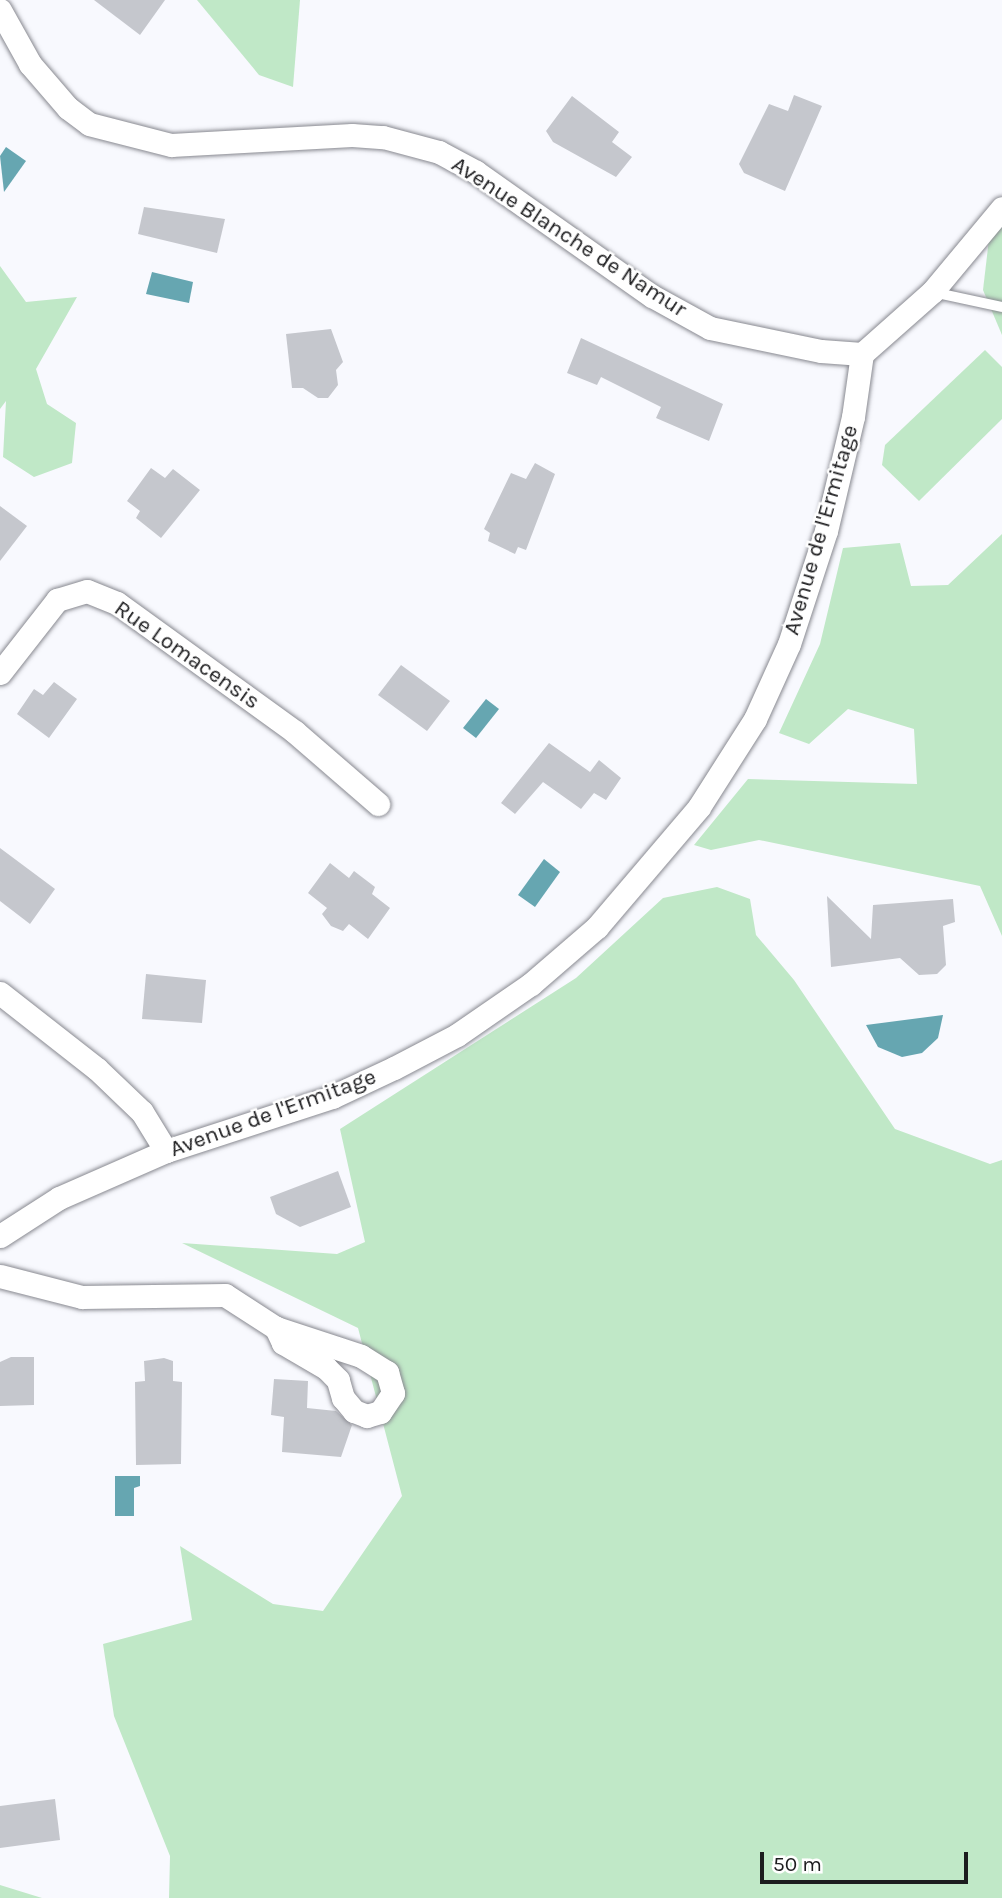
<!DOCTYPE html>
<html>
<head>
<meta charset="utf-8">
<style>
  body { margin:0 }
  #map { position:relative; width:1002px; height:1898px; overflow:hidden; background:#f8f9fe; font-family:Karla,sans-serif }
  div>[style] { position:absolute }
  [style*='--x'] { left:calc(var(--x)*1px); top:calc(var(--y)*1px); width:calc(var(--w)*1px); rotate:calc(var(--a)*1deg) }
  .green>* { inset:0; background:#c0e8c7 }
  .water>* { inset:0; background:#66a6b1 }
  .building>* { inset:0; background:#c5c7cd }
  .roads { filter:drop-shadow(0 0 2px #888990) drop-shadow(0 0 2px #888990) }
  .service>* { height:10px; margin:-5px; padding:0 5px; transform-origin:5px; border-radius:5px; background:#fff }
  .minor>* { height:23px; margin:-11.5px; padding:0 11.5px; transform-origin:11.5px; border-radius:11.5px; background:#fff }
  span { translate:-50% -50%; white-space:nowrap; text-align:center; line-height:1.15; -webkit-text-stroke:5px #fff; paint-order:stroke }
  .street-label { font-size:23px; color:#1c1c1e }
  .scale { position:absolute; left:760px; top:1852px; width:208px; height:32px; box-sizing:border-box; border:4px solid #1c1c1e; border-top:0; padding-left:9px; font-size:21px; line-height:24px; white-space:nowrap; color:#1c1c1e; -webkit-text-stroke:5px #fff; paint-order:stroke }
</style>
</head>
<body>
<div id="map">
  <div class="green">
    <div style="clip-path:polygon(197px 0,300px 0,293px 87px,259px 75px)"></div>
    <div style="clip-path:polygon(1002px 227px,1002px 335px,983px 290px,989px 239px)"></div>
    <div style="clip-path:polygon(0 266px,26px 302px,77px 297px,36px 369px,47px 404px,76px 423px,72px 463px,34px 477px,3px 457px,6px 401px,0 409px)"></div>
    <div style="clip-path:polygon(985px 350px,1002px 367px,1002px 419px,919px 501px,882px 465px,885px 445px)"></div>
    <div style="clip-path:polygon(1002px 534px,1002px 936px,980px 886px,759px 840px,711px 850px,694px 845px,748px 779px,917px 784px,914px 729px,848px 709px,809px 744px,779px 733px,820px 644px,843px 548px,900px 543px,911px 586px,948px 585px)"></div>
    <div style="clip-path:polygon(717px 887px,750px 899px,756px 935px,794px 980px,895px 1129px,990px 1164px,1002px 1160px,1002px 1898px,169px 1898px,170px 1856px,114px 1716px,103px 1644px,192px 1620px,180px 1546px,273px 1604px,323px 1611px,402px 1496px,358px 1328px,182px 1243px,337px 1254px,365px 1242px,340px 1129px,576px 978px,663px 898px)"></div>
    <div style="clip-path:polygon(0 1885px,42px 1898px,0 1898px)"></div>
  </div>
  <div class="water">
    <div style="clip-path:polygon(6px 147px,26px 161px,4px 192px,0 156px)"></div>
    <div style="clip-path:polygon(152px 272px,193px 282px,189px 303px,146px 294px)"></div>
    <div style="clip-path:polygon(486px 699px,499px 709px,476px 738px,463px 728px)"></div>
    <div style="clip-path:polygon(544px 859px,560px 872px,535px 907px,518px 895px)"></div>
    <div style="clip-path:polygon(943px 1015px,938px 1038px,922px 1053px,902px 1057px,878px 1047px,866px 1025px)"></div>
    <div style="clip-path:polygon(115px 1476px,140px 1476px,140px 1486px,134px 1488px,134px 1516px,115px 1516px)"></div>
  </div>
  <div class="building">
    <div style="clip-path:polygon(94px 0,165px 0,140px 35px)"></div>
    <div style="clip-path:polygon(794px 95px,822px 106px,785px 191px,744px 173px,739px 164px,769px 104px,788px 111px)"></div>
    <div style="clip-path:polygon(572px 96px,619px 132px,612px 142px,632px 157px,616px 177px,553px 142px,546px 131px)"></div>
    <div style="clip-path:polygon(144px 207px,225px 219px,217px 253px,138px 234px)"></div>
    <div style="clip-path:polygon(331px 329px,343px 362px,336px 370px,338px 385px,328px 398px,318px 398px,303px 388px,292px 388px,286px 334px)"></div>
    <div style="clip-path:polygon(581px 338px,723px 404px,709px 441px,656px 418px,661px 407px,601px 377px,597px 385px,567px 373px)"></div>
    <div style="clip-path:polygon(535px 463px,555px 474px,526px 550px,518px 547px,515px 554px,488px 541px,490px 533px,484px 529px,511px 473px,526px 479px)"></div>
    <div style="clip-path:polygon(151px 468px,165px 478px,173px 469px,200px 490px,161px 538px,136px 518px,140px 511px,127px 501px)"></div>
    <div style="clip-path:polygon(0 506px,27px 526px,0 561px)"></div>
    <div style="clip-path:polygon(401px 665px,450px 701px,427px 731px,378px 695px)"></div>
    <div style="clip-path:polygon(54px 682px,77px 699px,49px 738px,17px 714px,34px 689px,43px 695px)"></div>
    <div style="clip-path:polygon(549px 743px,590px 772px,599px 760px,621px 778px,606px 800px,594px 793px,581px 809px,543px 782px,515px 814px,501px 803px)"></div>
    <div style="clip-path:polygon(0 848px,55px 889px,30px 924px,0 901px)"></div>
    <div style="clip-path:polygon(330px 863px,349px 878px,354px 871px,375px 887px,372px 894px,390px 908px,368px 939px,349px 924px,343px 931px,331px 926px,322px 914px,327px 908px,308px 893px)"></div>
    <div style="clip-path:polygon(827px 896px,871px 939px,873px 905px,953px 899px,955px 922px,943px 926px,946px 965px,937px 974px,919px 975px,900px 958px,831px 967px)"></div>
    <div style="clip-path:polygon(146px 974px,206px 980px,202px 1023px,142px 1019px)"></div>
    <div style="clip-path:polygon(338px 1171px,351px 1207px,300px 1227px,276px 1214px,270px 1197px)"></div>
    <div style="clip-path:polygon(11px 1357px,34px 1357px,34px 1405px,0 1406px,0 1362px)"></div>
    <div style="clip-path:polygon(164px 1358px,173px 1361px,173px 1381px,182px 1382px,181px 1464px,136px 1465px,135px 1382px,145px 1381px,144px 1361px)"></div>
    <div style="clip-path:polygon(274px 1379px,308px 1381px,307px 1408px,336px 1411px,352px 1425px,341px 1457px,282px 1452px,284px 1417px,271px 1415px)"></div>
    <div style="clip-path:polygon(55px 1799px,60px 1840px,0 1848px,0 1806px)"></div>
  </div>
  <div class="roads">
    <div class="service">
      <div style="--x:932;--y:292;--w:72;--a:12.1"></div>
    </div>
    <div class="minor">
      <div style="--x:0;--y:10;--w:62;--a:60.9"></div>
      <div style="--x:30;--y:64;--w:58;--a:49.2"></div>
      <div style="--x:68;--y:108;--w:26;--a:37"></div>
      <div style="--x:89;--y:124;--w:85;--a:14.4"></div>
      <div style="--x:171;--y:145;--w:181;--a:-3.2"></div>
      <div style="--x:352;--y:135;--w:31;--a:4"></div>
      <div style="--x:383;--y:137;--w:58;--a:15"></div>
      <div style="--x:439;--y:152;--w:42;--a:28.4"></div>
      <div style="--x:476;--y:172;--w:215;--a:35.2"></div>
      <div style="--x:652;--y:296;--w:66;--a:28.9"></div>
      <div style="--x:710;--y:328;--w:113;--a:11.7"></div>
      <div style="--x:821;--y:351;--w:41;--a:4.2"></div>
      <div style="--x:0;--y:673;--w:93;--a:-52"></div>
      <div style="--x:57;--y:600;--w:31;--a:-17"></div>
      <div style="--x:87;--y:591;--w:32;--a:22"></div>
      <div style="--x:117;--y:603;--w:220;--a:35.9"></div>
      <div style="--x:295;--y:732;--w:110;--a:40.9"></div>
      <div style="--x:0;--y:993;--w:123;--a:38.1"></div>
      <div style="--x:97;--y:1069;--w:62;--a:43.7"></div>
      <div style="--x:142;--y:1112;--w:46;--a:58.4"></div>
      <div style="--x:0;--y:1236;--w:70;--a:-32.8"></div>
      <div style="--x:59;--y:1198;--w:117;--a:-23.7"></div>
      <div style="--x:166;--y:1151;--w:175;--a:-18"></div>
      <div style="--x:332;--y:1097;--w:68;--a:-25.1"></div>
      <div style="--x:394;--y:1068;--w:71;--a:-27.6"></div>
      <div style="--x:457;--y:1035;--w:90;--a:-34.6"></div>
      <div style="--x:531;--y:984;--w:87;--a:-40.8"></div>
      <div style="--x:597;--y:927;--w:157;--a:-49.6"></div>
      <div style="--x:699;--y:807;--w:104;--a:-57.5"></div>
      <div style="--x:755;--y:719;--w:82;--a:-65.6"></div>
      <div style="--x:789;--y:644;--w:119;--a:-71.9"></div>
      <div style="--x:826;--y:531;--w:117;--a:-76.7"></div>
      <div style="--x:853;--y:417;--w:64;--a:-81.9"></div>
      <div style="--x:862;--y:354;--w:94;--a:-41.5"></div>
      <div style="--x:932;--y:292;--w:109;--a:-50.2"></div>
      <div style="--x:0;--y:1276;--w:85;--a:14.4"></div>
      <div style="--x:82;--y:1297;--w:143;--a:-0.8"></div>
      <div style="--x:225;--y:1295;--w:61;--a:32.9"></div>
      <div style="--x:276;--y:1328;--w:89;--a:18.2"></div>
      <div style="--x:361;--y:1356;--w:31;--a:32"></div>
      <div style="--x:387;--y:1372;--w:22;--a:74"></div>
      <div style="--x:393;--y:1393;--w:23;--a:124"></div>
      <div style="--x:380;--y:1412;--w:14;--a:163"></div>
      <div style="--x:367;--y:1416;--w:14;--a:-159"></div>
      <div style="--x:354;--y:1411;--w:17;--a:-130"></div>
      <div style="--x:343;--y:1398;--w:19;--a:-106"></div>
      <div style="--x:338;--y:1380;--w:17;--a:-135"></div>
      <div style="--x:326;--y:1368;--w:50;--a:-149.8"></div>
      <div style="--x:283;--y:1343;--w:17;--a:-115"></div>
    </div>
  </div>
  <div class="street-label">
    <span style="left:569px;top:237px;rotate:33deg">Avenue Blanche de Namur</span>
    <span style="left:821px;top:530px;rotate:-74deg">Avenue de l'Ermitage</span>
    <span style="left:187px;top:655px;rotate:35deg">Rue Lomacensis</span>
    <span style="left:273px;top:1113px;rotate:-20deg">Avenue de l'Ermitage</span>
  </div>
  <div class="scale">50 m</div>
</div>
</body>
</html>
